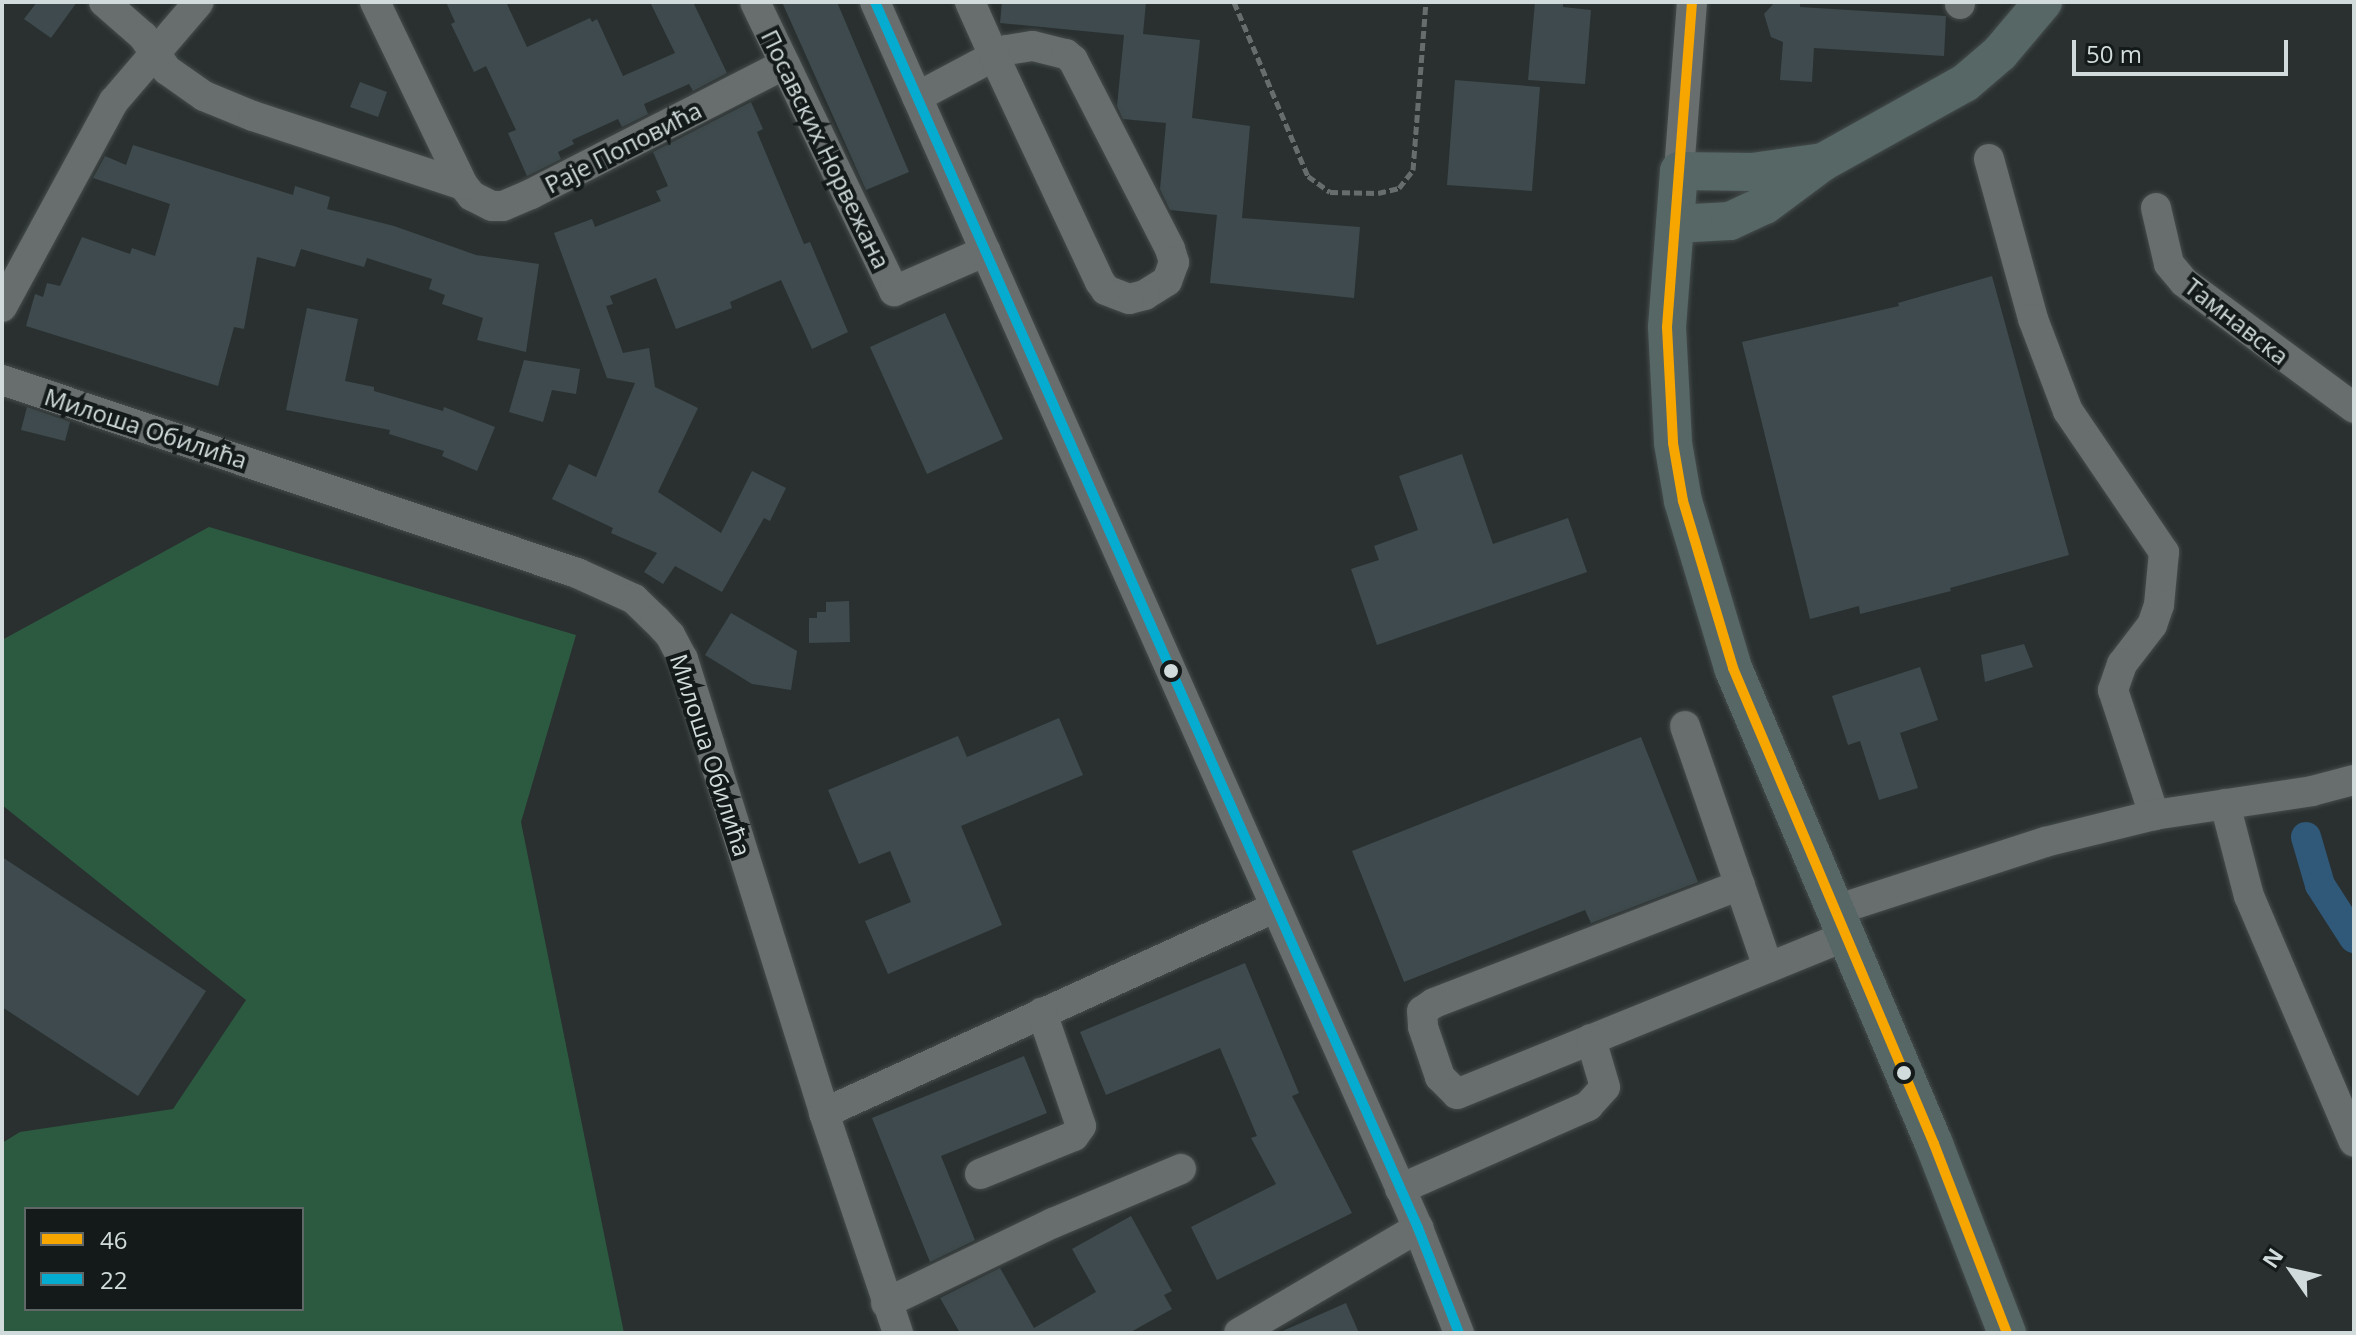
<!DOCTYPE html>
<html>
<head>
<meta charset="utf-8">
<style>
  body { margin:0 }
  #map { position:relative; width:2356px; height:1335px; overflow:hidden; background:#2a3030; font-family:"Open Sans",sans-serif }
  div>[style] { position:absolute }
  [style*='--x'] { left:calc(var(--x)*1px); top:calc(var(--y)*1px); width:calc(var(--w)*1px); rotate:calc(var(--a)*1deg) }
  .green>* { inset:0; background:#2c5a40 }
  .canal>* { height:30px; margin:-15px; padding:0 15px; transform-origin:15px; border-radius:15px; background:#2f5879 }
  .building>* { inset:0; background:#3e4a4d }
  .path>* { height:5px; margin-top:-2.5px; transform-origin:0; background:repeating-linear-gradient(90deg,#676c6c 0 8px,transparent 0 12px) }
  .roads { filter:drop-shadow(0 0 2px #454b4b) drop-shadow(0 0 2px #454b4b) }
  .minor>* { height:30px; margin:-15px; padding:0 15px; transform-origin:15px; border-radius:15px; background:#686d6e }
  .major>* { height:38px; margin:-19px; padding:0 19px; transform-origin:19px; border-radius:19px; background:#566766 }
  .bus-1>* { height:10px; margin:-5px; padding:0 5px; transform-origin:5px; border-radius:5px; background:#f7a600 }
  .bus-2>* { height:10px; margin:-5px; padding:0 5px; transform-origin:5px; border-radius:5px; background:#06acd0 }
  .dots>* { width:22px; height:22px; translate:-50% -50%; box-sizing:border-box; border:4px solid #141a1a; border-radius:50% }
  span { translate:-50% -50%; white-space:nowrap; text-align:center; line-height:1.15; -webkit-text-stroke:8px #141a1a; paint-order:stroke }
  .street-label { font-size:24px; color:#d2dbdb }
  .frame { position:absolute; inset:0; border:4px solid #d2dbdb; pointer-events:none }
  .legend { position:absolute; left:24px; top:1207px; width:280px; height:104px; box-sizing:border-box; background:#141a1a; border:2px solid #606767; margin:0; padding:10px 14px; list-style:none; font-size:24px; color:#d2dbdb }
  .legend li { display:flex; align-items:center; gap:16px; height:40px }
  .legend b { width:40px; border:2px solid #606767 }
  .north { position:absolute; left:2252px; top:1231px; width:80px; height:80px; -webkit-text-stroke:6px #141a1a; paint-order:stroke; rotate:304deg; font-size:22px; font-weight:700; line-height:32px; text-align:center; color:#d2dbdb }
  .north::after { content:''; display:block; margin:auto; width:28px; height:36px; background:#d2dbdb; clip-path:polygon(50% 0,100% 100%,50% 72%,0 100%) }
  .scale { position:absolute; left:2072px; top:40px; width:216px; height:36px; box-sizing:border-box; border:4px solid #d2dbdb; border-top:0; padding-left:10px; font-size:24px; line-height:28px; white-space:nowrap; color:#d2dbdb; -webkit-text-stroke:6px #141a1a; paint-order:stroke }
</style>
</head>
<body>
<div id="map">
  <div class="green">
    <div style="clip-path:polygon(evenodd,209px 527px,576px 635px,521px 822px,624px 1333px,2px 1333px,2px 1143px,20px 1132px,173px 1109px,246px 1000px,2px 805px,2px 640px,209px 527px,26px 1209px,302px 1209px,302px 1309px,26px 1309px,26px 1209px)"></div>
  </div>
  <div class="canal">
    <div style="--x:2306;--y:837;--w:50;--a:73.7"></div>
    <div style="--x:2320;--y:885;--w:63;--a:57.3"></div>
  </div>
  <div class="building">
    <div style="clip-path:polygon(37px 2px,77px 2px,51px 38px,24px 19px)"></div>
    <div style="clip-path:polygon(446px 2px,506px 2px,527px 47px,590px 18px,592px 22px,597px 19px,623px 76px,675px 53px,650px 2px,693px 2px,727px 73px,693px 91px,689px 84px,644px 104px,648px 114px,622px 127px,618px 119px,572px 140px,574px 144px,558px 152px,561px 159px,527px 176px,508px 133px,516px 130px,486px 66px,474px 72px,451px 24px,455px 22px)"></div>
    <div style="clip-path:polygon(782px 2px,837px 2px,909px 172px,866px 190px)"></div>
    <div style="clip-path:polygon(1002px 2px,1146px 2px,1143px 34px,1200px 40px,1192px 118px,1250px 126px,1242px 218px,1360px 227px,1354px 298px,1210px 283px,1217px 215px,1170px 210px,1160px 189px,1166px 123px,1123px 119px,1117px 106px,1124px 35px,1000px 23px)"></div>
    <div style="clip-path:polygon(1535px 2px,1563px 2px,1563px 7px,1591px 10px,1585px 84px,1528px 80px)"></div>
    <div style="clip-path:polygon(1775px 2px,1800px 2px,1800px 7px,1946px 16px,1944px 56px,1814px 48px,1812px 82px,1780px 80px,1783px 42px,1771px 37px,1764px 14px)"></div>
    <div style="clip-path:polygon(1455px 80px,1540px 87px,1532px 191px,1447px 185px)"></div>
    <div style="clip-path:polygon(360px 82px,387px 92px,378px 117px,350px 107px)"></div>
    <div style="clip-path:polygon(751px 102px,763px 129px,757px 132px,804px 244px,810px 242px,848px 332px,812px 349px,781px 280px,730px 302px,732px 308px,676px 329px,656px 278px,610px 296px,613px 304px,606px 306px,623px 353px,649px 348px,655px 387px,698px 408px,658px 492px,721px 533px,752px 471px,786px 488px,770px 521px,764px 518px,722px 592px,675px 566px,663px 584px,644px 572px,657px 553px,611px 533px,613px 528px,552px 499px,569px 464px,596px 477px,635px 383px,607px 378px,554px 233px,592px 219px,595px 227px,661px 201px,656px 191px,668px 186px,653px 152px)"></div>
    <div style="clip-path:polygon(133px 145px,293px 195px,295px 186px,330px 197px,327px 209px,394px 226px,476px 255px,539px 264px,526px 352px,477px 340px,483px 318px,442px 304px,445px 295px,429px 289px,432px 279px,367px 258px,364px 267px,301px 249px,295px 267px,257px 257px,244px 329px,234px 327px,218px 386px,26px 326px,35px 294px,43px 297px,47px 283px,60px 286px,82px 237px,130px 254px,132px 248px,155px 256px,170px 204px,93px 178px,105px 156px,126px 165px)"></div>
    <div style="clip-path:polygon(1992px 276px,2069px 555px,1950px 588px,1951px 591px,1860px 614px,1859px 606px,1810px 619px,1742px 342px,1899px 306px,1898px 303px)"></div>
    <div style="clip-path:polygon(307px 308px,358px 319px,345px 381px,374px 387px,374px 391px,443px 411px,444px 407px,495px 427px,477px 471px,442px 456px,444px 451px,389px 434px,390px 430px,286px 410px)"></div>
    <div style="clip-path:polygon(945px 313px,1003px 439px,927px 474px,870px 347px)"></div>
    <div style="clip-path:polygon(524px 360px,580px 369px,576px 394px,552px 390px,543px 422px,509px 412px)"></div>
    <div style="clip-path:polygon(27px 407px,70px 422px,65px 441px,21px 430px)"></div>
    <div style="clip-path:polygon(1462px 454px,1493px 544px,1568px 518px,1587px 572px,1377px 645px,1351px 569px,1379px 560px,1374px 546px,1418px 530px,1399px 476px)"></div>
    <div style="clip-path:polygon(849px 601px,850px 642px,809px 643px,809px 618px,817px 618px,817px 612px,826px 612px,826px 602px)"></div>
    <div style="clip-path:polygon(731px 613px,797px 651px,791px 690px,752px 684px,705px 655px)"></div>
    <div style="clip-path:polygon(2024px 644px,2033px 667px,1985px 682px,1981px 655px)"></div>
    <div style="clip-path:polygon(1920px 667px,1938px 720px,1900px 733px,1918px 788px,1879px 800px,1860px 741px,1848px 745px,1832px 696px)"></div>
    <div style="clip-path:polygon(1059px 718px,1083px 775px,961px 826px,1002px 925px,888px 974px,865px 921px,911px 902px,890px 851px,859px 864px,828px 790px,958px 736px,967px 757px)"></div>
    <div style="clip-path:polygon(1641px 737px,1698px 882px,1591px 923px,1585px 910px,1404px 982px,1352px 851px)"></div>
    <div style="clip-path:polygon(2px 857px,206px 991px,138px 1096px,2px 1007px)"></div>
    <div style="clip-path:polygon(1245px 963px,1299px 1093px,1292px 1096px,1352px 1213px,1217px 1280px,1191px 1227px,1276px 1184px,1251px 1138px,1257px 1136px,1220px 1048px,1106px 1095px,1080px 1032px)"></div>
    <div style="clip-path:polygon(1024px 1056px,1047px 1113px,941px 1156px,975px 1240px,930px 1262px,872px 1118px)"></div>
    <div style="clip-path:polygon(1131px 1216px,1172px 1291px,1164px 1295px,1172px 1309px,1129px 1333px,960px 1333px,940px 1298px,1000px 1268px,1034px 1328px,1096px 1292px,1072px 1249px)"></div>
    <div style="clip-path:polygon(1346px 1303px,1359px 1333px,1278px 1333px)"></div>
  </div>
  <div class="path">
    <div style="--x:1234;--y:2;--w:189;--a:67"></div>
    <div style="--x:1308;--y:176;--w:27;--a:36"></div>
    <div style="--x:1330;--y:192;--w:48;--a:1.2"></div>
    <div style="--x:1378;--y:193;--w:22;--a:-13"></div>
    <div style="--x:1399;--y:188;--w:23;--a:-52"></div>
    <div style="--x:1413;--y:170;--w:169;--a:-85.6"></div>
  </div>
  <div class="roads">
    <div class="minor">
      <div style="--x:104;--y:2;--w:52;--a:41.1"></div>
      <div style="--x:143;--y:36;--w:42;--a:54.8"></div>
      <div style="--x:167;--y:70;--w:45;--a:35.1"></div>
      <div style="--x:204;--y:96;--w:53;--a:22.2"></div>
      <div style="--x:253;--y:116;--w:221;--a:18.2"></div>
      <div style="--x:463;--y:185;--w:14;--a:51"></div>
      <div style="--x:472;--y:196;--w:22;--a:27"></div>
      <div style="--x:492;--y:206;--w:11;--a:0"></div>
      <div style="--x:503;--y:206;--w:30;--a:-23"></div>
      <div style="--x:531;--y:194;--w:285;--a:-27.1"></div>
      <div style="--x:375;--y:2;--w:203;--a:64.3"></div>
      <div style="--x:755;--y:2;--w:321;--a:64.3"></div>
      <div style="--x:894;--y:291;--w:100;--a:-23.5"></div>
      <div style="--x:875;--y:2;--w:1341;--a:66.11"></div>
      <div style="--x:1418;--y:1228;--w:113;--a:68.7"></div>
      <div style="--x:1960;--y:4;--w:2;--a:-90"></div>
      <div style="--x:917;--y:97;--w:87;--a:-28"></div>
      <div style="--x:994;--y:56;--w:14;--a:-25"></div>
      <div style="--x:1007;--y:50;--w:26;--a:-9"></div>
      <div style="--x:1033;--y:46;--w:34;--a:14"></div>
      <div style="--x:1066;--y:54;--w:9;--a:41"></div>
      <div style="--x:1073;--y:60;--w:212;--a:62.8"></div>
      <div style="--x:1170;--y:249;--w:14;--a:73"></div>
      <div style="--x:1174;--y:262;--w:20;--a:110"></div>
      <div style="--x:1167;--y:281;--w:26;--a:148"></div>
      <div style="--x:1145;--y:295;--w:16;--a:166"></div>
      <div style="--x:1129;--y:299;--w:25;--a:-159"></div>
      <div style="--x:1106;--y:290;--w:10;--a:-127"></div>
      <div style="--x:1100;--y:282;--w:250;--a:-115.1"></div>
      <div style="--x:994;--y:56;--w:59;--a:-114"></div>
      <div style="--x:1989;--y:159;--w:166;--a:74.6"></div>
      <div style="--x:2033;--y:319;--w:98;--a:69.2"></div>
      <div style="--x:2068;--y:411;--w:171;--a:55.8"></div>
      <div style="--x:2164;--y:552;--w:53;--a:95.4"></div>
      <div style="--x:2159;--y:605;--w:21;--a:109"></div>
      <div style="--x:2152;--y:625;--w:49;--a:127.6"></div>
      <div style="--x:2122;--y:664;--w:28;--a:109"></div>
      <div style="--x:2113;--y:690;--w:132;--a:71.8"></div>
      <div style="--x:1679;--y:171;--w:169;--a:-85.6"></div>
      <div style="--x:2156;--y:208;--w:57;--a:76.9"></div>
      <div style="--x:2169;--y:264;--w:23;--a:50"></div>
      <div style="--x:2184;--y:282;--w:212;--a:36.5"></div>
      <div style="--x:2;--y:307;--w:234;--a:-61.5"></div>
      <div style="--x:114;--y:101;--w:130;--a:-49.4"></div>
      <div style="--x:2;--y:380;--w:607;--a:18.55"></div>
      <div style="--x:577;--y:573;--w:63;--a:24.5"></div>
      <div style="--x:634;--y:599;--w:30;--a:44"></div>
      <div style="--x:656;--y:620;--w:21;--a:47"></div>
      <div style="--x:670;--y:635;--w:27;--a:62"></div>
      <div style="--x:683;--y:659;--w:475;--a:72.7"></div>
      <div style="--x:824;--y:1113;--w:232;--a:71.4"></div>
      <div style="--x:1685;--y:726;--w:255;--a:71"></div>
      <div style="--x:2225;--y:804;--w:95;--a:75.4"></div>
      <div style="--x:2249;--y:896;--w:267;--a:66.9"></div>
      <div style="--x:1740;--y:885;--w:328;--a:158.9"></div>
      <div style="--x:1434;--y:1003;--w:14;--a:146"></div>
      <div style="--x:1422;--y:1011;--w:16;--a:86"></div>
      <div style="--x:1423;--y:1027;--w:53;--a:71.2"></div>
      <div style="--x:1440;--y:1077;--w:24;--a:45"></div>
      <div style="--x:1457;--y:1094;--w:421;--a:-22.1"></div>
      <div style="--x:1836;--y:910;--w:220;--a:-18"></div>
      <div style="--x:2045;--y:842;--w:112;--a:-13.9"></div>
      <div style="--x:2154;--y:815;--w:160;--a:-8.6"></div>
      <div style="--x:2312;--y:791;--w:43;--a:-14.7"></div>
      <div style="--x:824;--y:1113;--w:494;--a:-24.5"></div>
      <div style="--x:980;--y:1174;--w:101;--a:-22"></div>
      <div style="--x:1074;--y:1136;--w:12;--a:-55"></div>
      <div style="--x:1081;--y:1126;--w:120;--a:-109"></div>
      <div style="--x:1400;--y:1189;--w:206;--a:-23.8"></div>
      <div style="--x:1588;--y:1106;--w:25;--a:-48"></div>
      <div style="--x:1605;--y:1087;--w:50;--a:-106.3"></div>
      <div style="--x:886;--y:1303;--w:185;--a:-25.6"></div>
      <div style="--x:1053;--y:1223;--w:139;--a:-22.9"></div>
      <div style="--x:1239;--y:1333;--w:208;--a:-30.4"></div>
    </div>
    <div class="major">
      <div style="--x:1823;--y:162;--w:72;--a:172"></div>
      <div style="--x:1752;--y:172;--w:73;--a:-179.2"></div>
      <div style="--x:1679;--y:171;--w:156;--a:94.4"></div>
      <div style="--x:1667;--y:327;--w:116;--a:87"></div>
      <div style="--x:1673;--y:443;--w:59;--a:80.2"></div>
      <div style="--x:1683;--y:501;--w:174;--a:73.3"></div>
      <div style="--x:1733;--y:668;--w:517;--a:67.11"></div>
      <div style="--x:1934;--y:1144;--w:203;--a:68.9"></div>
      <div style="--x:1675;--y:224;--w:55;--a:-3.1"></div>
      <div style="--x:1730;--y:221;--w:38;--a:-25"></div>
      <div style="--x:1765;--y:205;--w:72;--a:-36.6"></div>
      <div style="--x:1823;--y:162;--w:162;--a:-29.1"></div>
      <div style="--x:1965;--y:83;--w:46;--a:-40.6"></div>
      <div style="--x:2000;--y:53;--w:67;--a:-49.9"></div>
    </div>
  </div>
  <div class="bus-1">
    <div style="--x:1692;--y:2;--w:326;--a:94.4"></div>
    <div style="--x:1667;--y:327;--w:116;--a:87"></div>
    <div style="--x:1673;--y:443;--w:59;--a:80.2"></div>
    <div style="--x:1683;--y:501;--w:174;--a:73.3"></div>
    <div style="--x:1733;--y:668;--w:517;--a:67.11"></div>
    <div style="--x:1934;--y:1144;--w:203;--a:68.9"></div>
  </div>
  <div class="bus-2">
    <div style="--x:875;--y:2;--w:1341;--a:66.11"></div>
    <div style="--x:1418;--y:1228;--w:113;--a:68.7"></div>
  </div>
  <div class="dots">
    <div style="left:1171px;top:671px;background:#d2dbdb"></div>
    <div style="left:1904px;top:1073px;background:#d2dbdb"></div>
  </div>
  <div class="street-label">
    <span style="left:623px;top:147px;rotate:-27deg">Раје Поповића</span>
    <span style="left:826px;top:149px;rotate:64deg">Посавских Норвежана</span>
    <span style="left:2237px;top:321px;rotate:38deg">Тамнавска</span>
    <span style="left:146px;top:428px;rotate:18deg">Милоша Обилића</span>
    <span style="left:711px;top:755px;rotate:72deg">Милоша Обилића</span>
  </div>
  <div class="frame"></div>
  <ul class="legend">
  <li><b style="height:10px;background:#f7a600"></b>46</li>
  <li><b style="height:10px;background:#06acd0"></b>22</li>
  </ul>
  <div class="north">N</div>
  <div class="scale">50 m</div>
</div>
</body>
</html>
